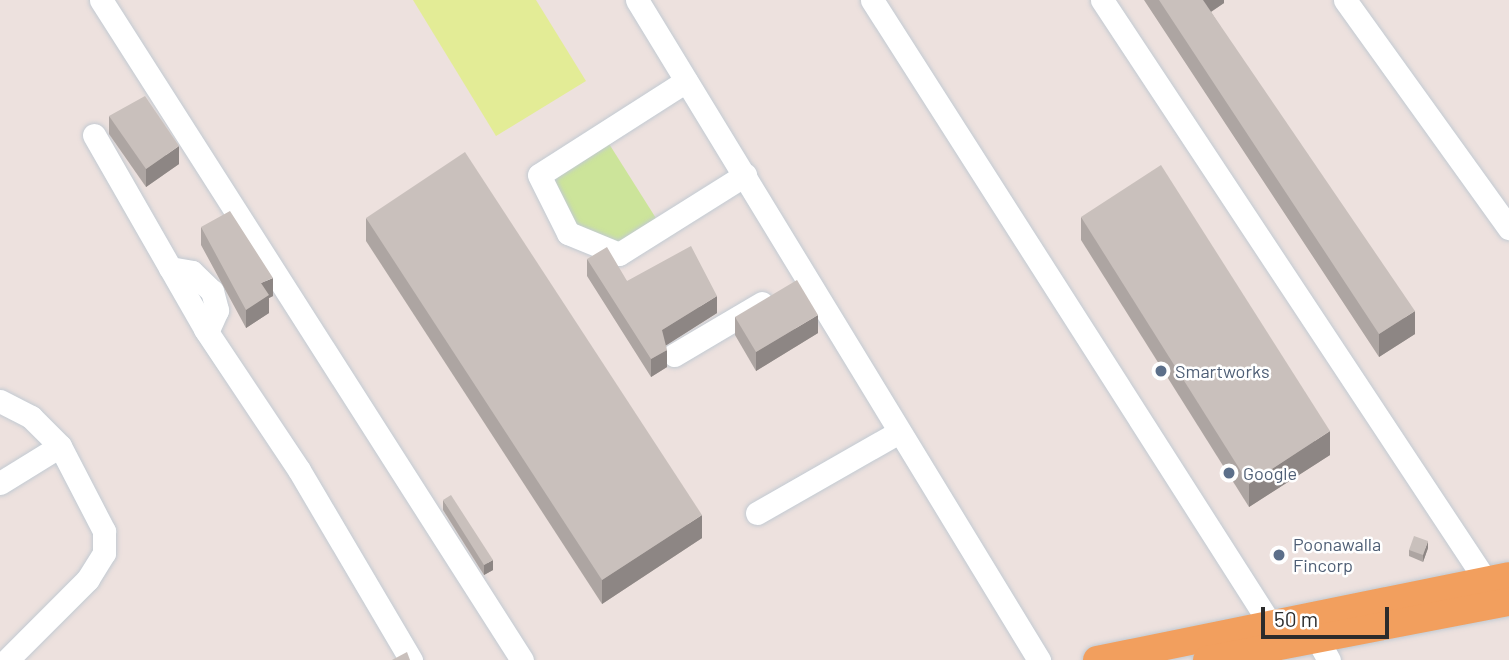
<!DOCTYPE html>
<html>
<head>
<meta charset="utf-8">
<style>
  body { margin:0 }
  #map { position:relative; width:1509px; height:660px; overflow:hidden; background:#ede1de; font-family:Barlow,sans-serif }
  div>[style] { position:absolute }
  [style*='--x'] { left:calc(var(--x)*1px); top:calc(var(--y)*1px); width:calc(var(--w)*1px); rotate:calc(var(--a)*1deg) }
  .green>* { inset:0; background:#cce49a }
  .pitch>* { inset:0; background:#e3ec96 }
  .roads { filter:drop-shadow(0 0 2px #c2cad2) drop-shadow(0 0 2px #c2cad2) }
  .minor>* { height:23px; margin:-11.5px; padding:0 11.5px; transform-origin:11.5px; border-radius:11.5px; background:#fff }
  .major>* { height:28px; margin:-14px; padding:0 14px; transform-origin:14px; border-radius:14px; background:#f29f5e }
  .wall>* { inset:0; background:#ada5a2 }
  .shaded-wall>* { inset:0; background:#8d8684 }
  .building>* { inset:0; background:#c9c0bc }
  .dots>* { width:19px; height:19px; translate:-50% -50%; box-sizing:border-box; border:4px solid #fff; border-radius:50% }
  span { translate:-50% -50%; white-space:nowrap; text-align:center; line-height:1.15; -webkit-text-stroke:5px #fff; paint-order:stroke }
  .service-label { font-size:18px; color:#4e5e75 }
  .left { translate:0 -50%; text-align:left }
  .scale { position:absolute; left:1261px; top:607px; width:128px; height:32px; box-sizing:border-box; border:4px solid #2c2c2c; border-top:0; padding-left:9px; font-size:21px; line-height:24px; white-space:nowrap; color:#2c2c2c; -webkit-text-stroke:5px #fff; paint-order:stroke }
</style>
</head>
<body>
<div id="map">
  <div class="green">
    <div style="clip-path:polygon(606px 139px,659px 223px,620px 246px,572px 232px,539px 180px)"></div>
  </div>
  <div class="pitch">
    <div style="clip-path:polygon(413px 0,536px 0,586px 81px,496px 136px)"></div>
  </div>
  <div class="roads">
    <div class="minor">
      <div style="--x:101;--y:0;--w:783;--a:57.47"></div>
      <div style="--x:637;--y:0;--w:773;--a:58.65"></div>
      <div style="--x:872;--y:0;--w:742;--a:57.45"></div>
      <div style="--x:1102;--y:0;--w:696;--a:56.54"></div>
      <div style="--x:1345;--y:0;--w:281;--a:54.3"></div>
      <div style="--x:686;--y:81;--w:174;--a:147.4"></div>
      <div style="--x:539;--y:175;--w:65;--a:63.4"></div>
      <div style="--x:568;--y:233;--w:55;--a:22.4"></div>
      <div style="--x:619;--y:254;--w:149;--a:-32.1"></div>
      <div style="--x:94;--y:135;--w:224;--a:60.2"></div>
      <div style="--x:205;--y:329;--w:169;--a:56.3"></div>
      <div style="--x:299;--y:470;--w:221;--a:59.5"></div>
      <div style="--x:170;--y:268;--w:22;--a:10"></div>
      <div style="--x:192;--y:272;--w:28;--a:44"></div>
      <div style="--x:212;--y:291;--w:20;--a:75"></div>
      <div style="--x:217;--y:310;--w:24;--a:114"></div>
      <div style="--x:674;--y:355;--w:102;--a:-30.6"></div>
      <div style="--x:0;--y:401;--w:35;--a:27"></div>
      <div style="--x:31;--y:417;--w:41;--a:45"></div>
      <div style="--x:60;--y:446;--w:96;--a:62.6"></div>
      <div style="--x:104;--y:531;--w:22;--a:90"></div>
      <div style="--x:104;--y:553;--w:31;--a:122"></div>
      <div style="--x:88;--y:579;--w:115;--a:135"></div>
      <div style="--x:0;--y:483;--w:70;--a:-31.7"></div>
      <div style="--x:757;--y:513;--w:161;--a:-29.7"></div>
      <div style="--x:1310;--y:626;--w:39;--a:61"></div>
    </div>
    <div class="major">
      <div style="--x:1097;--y:660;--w:420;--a:-11.5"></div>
      <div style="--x:1207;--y:660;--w:308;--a:-10.9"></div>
    </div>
  </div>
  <div class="wall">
    <div style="clip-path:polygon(1144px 0,1224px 0,1224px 3px,1211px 12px,1415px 334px,1379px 357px)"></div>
    <div style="clip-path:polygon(109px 116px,179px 164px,146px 187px,109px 134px)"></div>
    <div style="clip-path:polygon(1081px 217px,1330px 455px,1249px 507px,1081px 240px)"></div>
    <div style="clip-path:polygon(366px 218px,702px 538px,602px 604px,366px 241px)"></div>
    <div style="clip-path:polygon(201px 227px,273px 296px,269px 298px,269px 313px,246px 328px,201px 245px)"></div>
    <div style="clip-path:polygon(587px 259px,627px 281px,717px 313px,666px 345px,667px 367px,651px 377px,587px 276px)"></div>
    <div style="clip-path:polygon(735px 317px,818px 333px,756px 371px,735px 335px)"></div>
    <div style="clip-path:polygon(443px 500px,493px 570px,484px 575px,443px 510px)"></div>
    <div style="clip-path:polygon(1428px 548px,1423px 562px,1409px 556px,1409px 550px)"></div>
  </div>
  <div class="shaded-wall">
    <div style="clip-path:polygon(1200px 0,1224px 0,1224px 3px,1200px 19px)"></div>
    <div style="clip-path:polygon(179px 146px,179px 164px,146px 187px,146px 169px)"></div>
    <div style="clip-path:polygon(273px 278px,273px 296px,269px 298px,269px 313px,246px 328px,246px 310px,261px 283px)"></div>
    <div style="clip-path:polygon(717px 296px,717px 313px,662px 348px,662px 330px)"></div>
    <div style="clip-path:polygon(1415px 311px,1415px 334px,1379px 357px,1379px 334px)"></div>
    <div style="clip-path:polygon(818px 315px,818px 333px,756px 371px,756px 352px)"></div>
    <div style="clip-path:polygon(667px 350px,667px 367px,651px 377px,651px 359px)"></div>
    <div style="clip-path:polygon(1330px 431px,1330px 455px,1249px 507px,1249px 484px)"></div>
    <div style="clip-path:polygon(702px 515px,702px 538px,602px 604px,602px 580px)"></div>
    <div style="clip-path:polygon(1428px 541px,1428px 548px,1423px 562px,1423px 555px)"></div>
    <div style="clip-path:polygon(493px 560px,493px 570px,484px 575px,484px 565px)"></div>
  </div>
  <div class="building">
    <div style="clip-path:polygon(1159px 0,1203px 0,1415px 311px,1379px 334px)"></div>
    <div style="clip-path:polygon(145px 96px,179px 146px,146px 169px,109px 116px)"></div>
    <div style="clip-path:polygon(465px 152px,702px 515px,602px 580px,366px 218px)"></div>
    <div style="clip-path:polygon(1161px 165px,1330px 431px,1249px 484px,1081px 217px)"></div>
    <div style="clip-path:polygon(230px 211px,273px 278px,261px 283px,269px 295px,246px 310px,201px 227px)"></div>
    <div style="clip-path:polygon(691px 246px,717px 296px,662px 330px,667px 350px,651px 359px,587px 259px,607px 247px,627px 281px)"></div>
    <div style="clip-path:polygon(797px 280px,818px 315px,756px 352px,735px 317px)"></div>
    <div style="clip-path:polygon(451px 495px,493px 560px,484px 565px,443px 500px)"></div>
    <div style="clip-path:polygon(1414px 536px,1428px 541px,1423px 555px,1409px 550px)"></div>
    <div style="clip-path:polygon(407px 652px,410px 660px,392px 660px)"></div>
  </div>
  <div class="dots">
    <div style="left:1161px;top:371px;background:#5c6f8a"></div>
    <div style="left:1229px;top:473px;background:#5c6f8a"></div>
    <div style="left:1279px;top:555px;background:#5c6f8a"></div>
  </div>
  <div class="service-label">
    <span class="left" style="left:1175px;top:371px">Smartworks</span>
    <span class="left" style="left:1243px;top:473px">Google</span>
    <span class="left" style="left:1293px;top:555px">Poonawalla<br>Fincorp</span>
  </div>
  <div class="scale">50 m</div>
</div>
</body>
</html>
